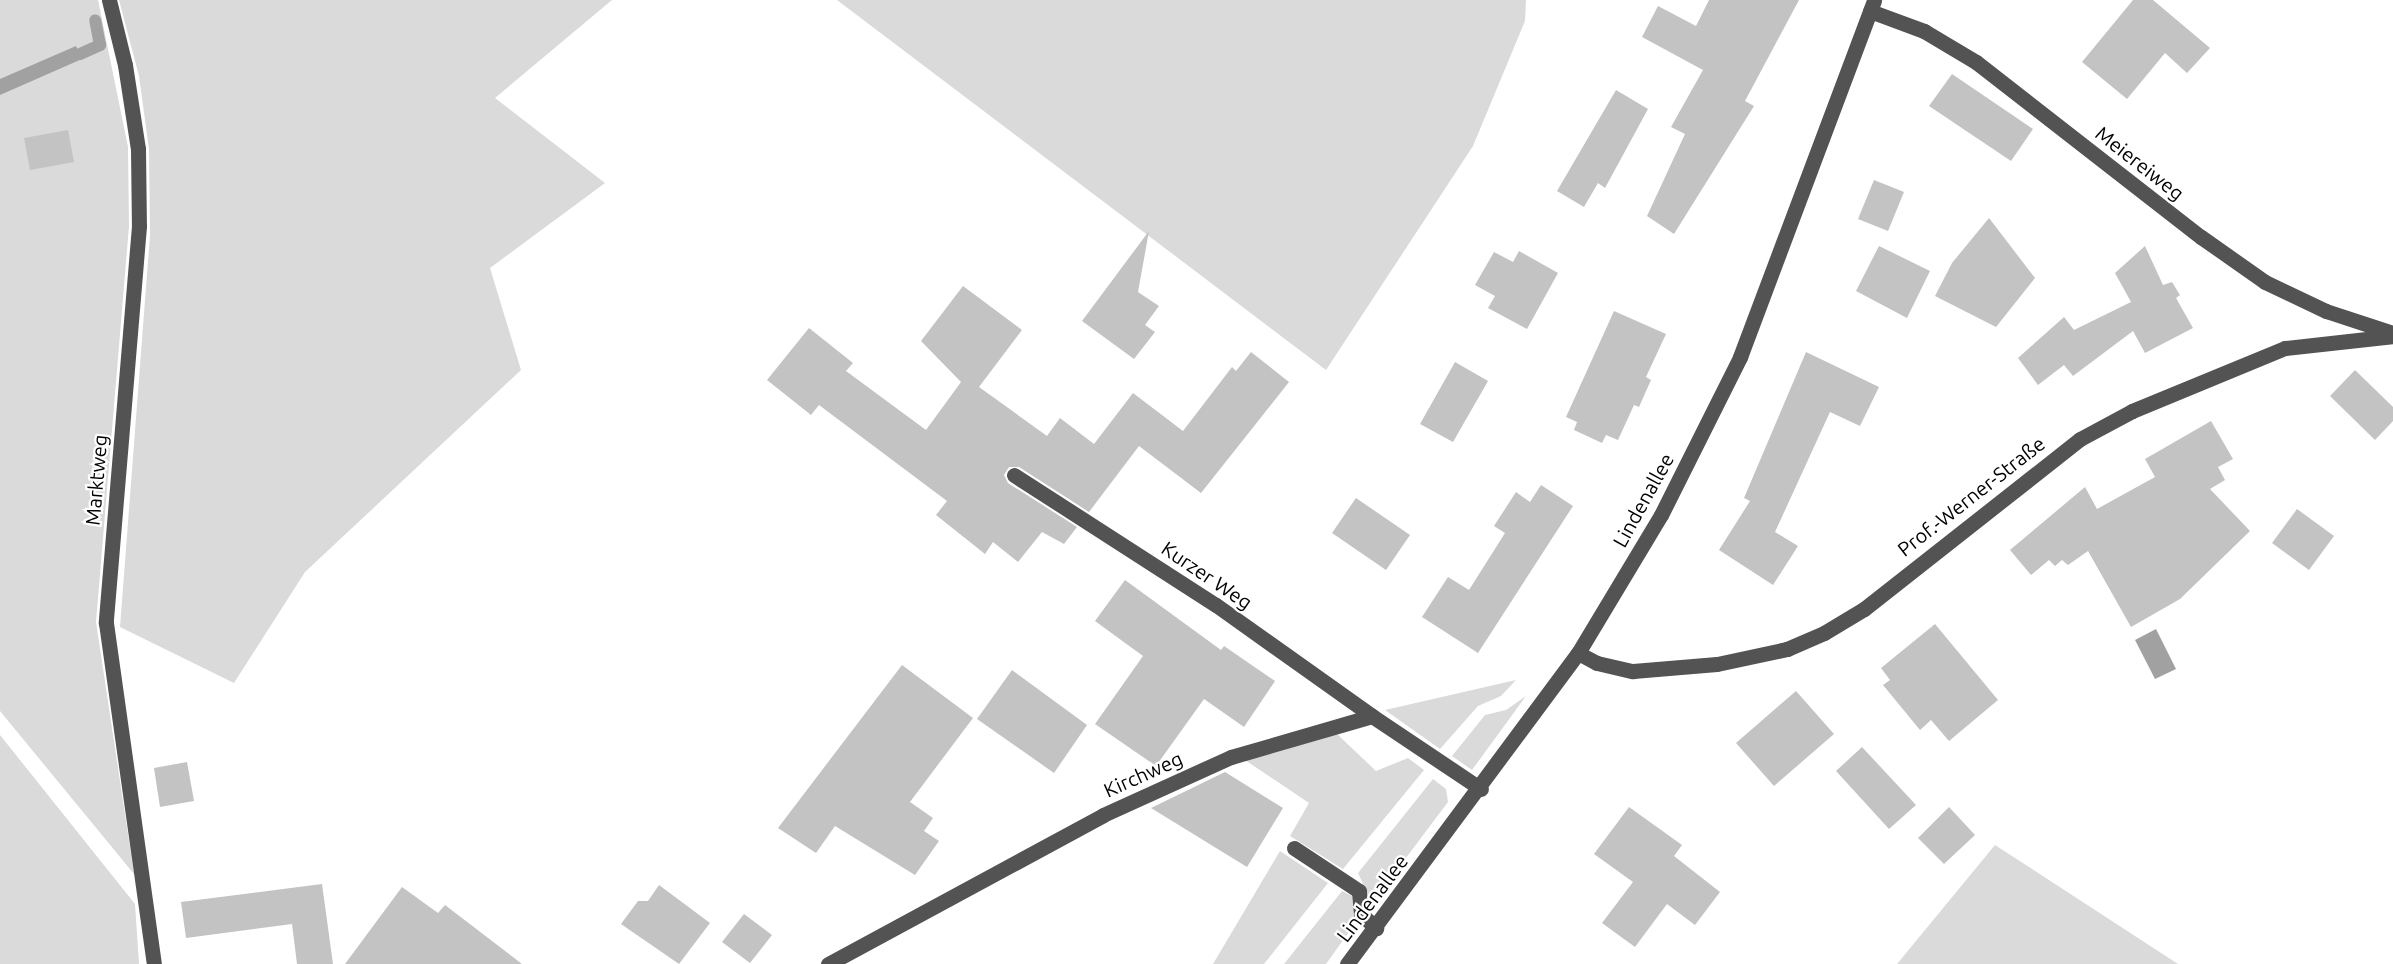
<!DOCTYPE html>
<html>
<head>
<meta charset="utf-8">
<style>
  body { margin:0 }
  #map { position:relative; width:2393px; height:964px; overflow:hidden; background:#fff; font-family:Ubuntu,sans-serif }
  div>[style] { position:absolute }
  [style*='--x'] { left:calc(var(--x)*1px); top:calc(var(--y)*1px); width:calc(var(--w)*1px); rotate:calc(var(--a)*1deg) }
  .green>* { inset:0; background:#dadada }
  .water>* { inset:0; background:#a1a1a1 }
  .stream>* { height:12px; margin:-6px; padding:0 6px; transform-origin:6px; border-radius:6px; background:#a1a1a1 }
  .building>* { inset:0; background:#c3c3c3 }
  .minor>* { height:15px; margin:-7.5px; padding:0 7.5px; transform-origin:7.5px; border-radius:7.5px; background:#535353 }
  span { translate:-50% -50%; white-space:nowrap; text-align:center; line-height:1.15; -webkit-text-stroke:4.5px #fff; paint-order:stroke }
  .street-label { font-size:20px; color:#000 }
</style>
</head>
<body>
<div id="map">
  <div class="green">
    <div style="clip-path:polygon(0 0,98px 0,128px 147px,129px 226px,96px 622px,134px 874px,0 711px)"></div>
    <div style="clip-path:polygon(119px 0,612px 0,495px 98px,605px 183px,490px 268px,521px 370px,305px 572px,234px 683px,120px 627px,150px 235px,149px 149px,139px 76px)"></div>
    <div style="clip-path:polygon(837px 0,1526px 0,1525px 21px,1473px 146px,1326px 370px)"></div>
    <div style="clip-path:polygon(1516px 680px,1501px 696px,1478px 706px,1440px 749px,1385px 710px)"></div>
    <div style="clip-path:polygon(1526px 696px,1472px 770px,1452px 756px,1485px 715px,1506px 710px)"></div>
    <div style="clip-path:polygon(1337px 734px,1376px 771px,1408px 758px,1424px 770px,1343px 869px,1290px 836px,1309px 803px,1245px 760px)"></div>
    <div style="clip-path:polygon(0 735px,135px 904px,139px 964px,0 964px)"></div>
    <div style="clip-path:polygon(1433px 779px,1446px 789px,1448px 802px,1372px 903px,1358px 873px)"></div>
    <div style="clip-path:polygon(1995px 845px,2178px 964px,1897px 964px)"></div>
    <div style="clip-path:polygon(1280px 851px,1328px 883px,1264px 964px,1213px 964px)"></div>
    <div style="clip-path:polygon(1342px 891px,1354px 897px,1354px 925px,1326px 964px,1284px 964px)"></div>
  </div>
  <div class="water">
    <div style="clip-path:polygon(76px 46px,82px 59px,0 95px,0 79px)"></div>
    <div style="clip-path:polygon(2156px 629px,2176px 669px,2155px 679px,2135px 640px)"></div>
  </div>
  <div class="stream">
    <div style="--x:80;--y:54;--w:22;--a:-24"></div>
    <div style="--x:100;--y:45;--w:25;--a:-101"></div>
  </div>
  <div class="building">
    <div style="clip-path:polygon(1709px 0,1799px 0,1745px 101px,1754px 106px,1674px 234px,1647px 216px,1685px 134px,1671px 127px,1703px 70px,1642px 37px,1658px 6px,1696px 26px)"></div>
    <div style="clip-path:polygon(2133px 0,2153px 0,2210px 48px,2187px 73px,2165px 53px,2127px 99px,2082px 62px)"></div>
    <div style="clip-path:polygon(1952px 74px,2033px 129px,2011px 161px,1929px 106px)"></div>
    <div style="clip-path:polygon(1616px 90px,1648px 109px,1605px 188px,1598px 183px,1584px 207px,1557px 191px)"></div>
    <div style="clip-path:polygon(68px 130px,74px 162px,30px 170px,24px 138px)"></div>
    <div style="clip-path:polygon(1874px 180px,1904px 192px,1888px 231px,1858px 219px)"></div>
    <div style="clip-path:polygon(1989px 218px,2035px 278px,1996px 327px,1935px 296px,1952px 263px)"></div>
    <div style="clip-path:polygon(1149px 231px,1138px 292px,1159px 306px,1145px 325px,1155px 332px,1134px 359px,1082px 321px)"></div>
    <div style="clip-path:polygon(1879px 246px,1930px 271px,1907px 318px,1856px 291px)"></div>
    <div style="clip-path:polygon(2145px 246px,2163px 285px,2172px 282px,2180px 295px,2176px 298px,2193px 328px,2145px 353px,2133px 331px,2073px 376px,2064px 365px,2038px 385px,2018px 358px,2064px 317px,2074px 330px,2131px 302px,2115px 273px)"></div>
    <div style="clip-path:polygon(1519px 251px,1558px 273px,1527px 329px,1488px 308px,1495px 296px,1475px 285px,1494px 252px,1513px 262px)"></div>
    <div style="clip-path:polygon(963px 286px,1022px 330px,979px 387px,1047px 436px,1060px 418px,1094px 444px,1133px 393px,1183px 431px,1232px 367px,1236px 371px,1251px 352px,1289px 382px,1201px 493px,1139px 446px,1089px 512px,1019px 467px,1009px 467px,1004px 475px,1008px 483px,1077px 527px,1064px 544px,1042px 532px,1018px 562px,993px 542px,985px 554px,936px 515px,947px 501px,819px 405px,811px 415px,767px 380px,809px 328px,853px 363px,846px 371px,926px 430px,961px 382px,921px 341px)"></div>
    <div style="clip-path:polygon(1614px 311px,1666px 334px,1646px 377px,1651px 380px,1639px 407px,1634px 405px,1618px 440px,1606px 435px,1602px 443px,1574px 430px,1577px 422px,1566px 417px)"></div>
    <div style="clip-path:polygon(1806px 352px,1879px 387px,1860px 426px,1830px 412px,1775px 532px,1798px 546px,1773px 585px,1719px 550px,1750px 501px,1744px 498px)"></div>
    <div style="clip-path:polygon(1455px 362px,1488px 381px,1453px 442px,1420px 424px)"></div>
    <div style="clip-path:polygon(2355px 370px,2393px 407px,2393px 421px,2375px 440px,2330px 396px)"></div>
    <div style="clip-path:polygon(2211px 421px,2233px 459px,2218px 467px,2225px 480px,2210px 489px,2250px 531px,2180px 599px,2131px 627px,2088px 551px,2068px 565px,2062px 560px,2055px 566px,2049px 560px,2031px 575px,2010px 550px,2085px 487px,2097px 509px,2155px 477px,2145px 459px)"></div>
    <div style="clip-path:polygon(1541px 485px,1573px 506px,1478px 653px,1422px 617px,1448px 577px,1469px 590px,1505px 533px,1494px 526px,1516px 492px,1530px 502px)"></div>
    <div style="clip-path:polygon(1356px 498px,1410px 535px,1386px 570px,1332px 533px)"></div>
    <div style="clip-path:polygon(2297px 509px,2334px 536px,2309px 570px,2272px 543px)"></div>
    <div style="clip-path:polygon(1125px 580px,1221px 650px,1224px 646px,1275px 681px,1244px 727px,1204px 699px,1156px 766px,1095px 724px,1143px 656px,1095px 621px)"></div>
    <div style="clip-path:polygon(1935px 624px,1998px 700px,1949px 741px,1931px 720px,1920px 730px,1883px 685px,1890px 680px,1881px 668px)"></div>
    <div style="clip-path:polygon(902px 665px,973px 718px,910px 802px,933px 818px,924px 831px,939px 841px,915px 875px,835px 826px,816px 853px,778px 828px)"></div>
    <div style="clip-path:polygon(1012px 670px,1087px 725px,1054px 773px,977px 719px)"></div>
    <div style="clip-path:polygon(1796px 691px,1834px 734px,1774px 786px,1736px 743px)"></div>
    <div style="clip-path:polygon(1862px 747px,1916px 805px,1889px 829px,1836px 771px)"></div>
    <div style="clip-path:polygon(187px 762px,194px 801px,160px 807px,154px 768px)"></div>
    <div style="clip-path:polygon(1225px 772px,1283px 808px,1247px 867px,1151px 808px)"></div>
    <div style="clip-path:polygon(1629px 807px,1682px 845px,1674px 856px,1720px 892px,1695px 925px,1667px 904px,1635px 947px,1602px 923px,1633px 882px,1594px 854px)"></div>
    <div style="clip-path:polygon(1949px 807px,1975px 835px,1944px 864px,1918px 838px)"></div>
    <div style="clip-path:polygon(322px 884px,333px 964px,297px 964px,292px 924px,186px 938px,181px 902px)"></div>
    <div style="clip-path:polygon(659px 885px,710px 923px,679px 964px,621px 924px,638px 901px,648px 901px)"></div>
    <div style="clip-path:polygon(402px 887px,438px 913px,445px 905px,522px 964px,345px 964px)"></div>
    <div style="clip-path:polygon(744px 914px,772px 935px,750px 963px,722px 942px)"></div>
  </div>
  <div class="minor">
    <div style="--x:109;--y:0;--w:67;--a:76.2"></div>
    <div style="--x:125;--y:65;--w:85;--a:81.2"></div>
    <div style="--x:138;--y:149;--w:77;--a:89.3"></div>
    <div style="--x:139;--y:226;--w:398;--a:94.8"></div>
    <div style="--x:106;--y:623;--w:344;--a:82"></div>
    <div style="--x:1870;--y:11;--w:58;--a:20.3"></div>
    <div style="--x:1924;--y:31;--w:61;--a:30.8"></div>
    <div style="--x:1976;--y:62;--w:285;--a:37.9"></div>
    <div style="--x:2201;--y:237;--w:78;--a:35.1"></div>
    <div style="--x:2265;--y:282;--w:68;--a:25.4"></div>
    <div style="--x:2326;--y:311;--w:71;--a:18.2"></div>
    <div style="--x:1014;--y:475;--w:240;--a:32.8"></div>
    <div style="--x:1216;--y:605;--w:191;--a:35.4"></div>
    <div style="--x:1578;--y:653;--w:21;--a:28"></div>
    <div style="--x:1597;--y:663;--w:37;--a:13"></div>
    <div style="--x:1633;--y:671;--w:84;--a:-4.8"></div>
    <div style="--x:1717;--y:664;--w:72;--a:-12.1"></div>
    <div style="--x:1787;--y:649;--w:40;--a:-23.4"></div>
    <div style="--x:1824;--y:633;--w:47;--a:-31"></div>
    <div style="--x:1864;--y:609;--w:275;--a:-38.2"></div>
    <div style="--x:2080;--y:439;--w:59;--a:-28.3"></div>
    <div style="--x:2132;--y:411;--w:165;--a:-22.4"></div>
    <div style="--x:2285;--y:348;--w:109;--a:-6.3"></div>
    <div style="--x:1294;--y:848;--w:78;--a:33.5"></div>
    <div style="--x:1359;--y:891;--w:23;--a:85"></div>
    <div style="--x:1361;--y:914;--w:21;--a:43"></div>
    <div style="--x:828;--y:964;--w:313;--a:-28.4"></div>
    <div style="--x:1103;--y:815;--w:141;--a:-24.4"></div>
    <div style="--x:1231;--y:757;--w:147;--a:-16.2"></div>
    <div style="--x:1372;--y:716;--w:131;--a:33.8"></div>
    <div style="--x:1347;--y:964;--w:387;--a:-53.4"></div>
    <div style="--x:1578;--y:653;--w:161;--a:-59"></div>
    <div style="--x:1661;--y:515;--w:177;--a:-63.4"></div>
    <div style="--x:1740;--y:357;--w:381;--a:-69.4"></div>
  </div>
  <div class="street-label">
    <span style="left:2140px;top:163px;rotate:38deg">Meiereiweg</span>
    <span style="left:96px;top:480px;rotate:-85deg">Marktweg</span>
    <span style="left:1971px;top:496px;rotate:-38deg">Prof.-Werner-Straße</span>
    <span style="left:1643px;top:500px;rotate:-61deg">Lindenallee</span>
    <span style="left:1207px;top:575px;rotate:34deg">Kurzer Weg</span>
    <span style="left:1143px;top:774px;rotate:-24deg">Kirchweg</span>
    <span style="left:1372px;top:898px;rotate:-53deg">Lindenallee</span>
  </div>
</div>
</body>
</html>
